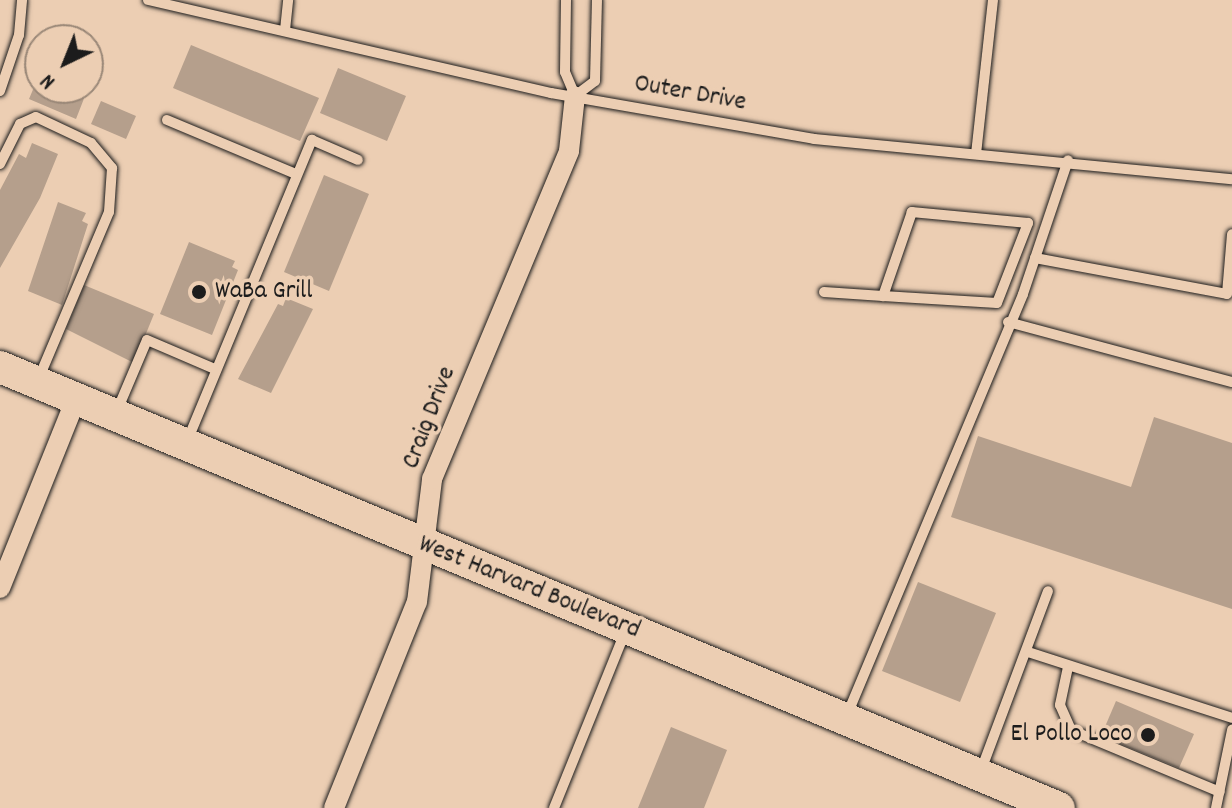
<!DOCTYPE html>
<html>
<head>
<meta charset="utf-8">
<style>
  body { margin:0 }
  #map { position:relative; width:1232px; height:808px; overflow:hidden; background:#ecceb3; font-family:Dekko,sans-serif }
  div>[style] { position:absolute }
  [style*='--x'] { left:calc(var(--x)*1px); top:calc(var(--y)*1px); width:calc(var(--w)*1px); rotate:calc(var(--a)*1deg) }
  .building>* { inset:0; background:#b59f8c }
  .roads { filter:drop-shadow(0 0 2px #1c1c1c) drop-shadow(0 0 2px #1c1c1c) }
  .service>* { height:10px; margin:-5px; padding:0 5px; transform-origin:5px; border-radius:5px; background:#ecceb3 }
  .minor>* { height:20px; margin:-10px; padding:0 10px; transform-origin:10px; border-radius:10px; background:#ecceb3 }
  .primary>* { height:32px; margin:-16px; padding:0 16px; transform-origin:16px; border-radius:16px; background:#ecceb3 }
  .dots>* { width:22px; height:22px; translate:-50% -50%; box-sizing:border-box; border:4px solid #ecceb3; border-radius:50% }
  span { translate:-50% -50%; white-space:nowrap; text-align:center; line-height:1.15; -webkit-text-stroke:7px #ecceb3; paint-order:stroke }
  .street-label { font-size:26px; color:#1c1c1c }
  .poi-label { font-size:26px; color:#1c1c1c }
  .left { translate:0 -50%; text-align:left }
  .right { translate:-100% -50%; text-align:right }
  .north { position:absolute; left:24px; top:24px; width:80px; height:80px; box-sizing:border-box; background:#ecceb3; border:2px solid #998777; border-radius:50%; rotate:223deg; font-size:22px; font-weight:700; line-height:32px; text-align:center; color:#1c1c1c }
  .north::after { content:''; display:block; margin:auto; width:28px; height:36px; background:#1c1c1c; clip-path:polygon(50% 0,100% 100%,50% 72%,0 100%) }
</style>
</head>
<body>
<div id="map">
  <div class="building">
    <div style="clip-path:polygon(191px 45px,319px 98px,300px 141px,173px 88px)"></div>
    <div style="clip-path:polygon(338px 68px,406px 96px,387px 141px,320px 113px)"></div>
    <div style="clip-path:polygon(40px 73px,40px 88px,67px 88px,85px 96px,76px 119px,29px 99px)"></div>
    <div style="clip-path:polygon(101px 101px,136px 116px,126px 139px,91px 124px)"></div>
    <div style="clip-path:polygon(32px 143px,58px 154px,40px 198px,0 268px,0 190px,19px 154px,26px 158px)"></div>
    <div style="clip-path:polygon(324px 175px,369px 194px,329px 291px,284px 272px)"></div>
    <div style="clip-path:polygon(58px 202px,86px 213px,82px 221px,88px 224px,62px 305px,28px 291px)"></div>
    <div style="clip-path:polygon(189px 242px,235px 261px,232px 267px,238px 270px,212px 335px,160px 314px)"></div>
    <div style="clip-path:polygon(84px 285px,154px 314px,134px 363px,66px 329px)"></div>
    <div style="clip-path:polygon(286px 298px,313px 309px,271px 393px,238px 379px,278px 304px,283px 306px)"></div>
    <div style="clip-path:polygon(1154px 417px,1232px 443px,1232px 609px,951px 517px,978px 436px,1131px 487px)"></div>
    <div style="clip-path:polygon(918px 582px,996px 613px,960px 702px,882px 671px)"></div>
    <div style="clip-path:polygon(1116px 701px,1194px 734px,1179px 768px,1101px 736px)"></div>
    <div style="clip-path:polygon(671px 727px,727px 750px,704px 808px,638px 808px)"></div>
  </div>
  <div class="roads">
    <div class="service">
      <div style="--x:148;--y:0;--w:414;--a:13"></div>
      <div style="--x:551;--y:93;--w:267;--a:9.9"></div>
      <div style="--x:814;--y:139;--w:420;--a:5.5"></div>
      <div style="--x:566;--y:0;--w:72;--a:90.8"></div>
      <div style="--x:565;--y:72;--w:26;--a:67"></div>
      <div style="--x:285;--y:30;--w:30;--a:-84"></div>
      <div style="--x:0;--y:91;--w:59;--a:-71.3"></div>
      <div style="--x:19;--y:35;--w:35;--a:-85"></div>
      <div style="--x:575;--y:96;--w:25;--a:-37"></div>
      <div style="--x:595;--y:81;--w:81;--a:-88.6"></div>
      <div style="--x:167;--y:120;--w:140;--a:22.7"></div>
      <div style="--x:976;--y:154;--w:155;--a:-83.7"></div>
      <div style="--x:0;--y:164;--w:45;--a:-63.4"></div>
      <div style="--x:20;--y:124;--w:17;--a:-24"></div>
      <div style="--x:36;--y:117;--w:61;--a:25.3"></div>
      <div style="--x:91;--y:143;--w:33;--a:50"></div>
      <div style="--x:112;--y:168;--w:44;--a:93.9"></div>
      <div style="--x:109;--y:212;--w:180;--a:112.9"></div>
      <div style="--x:1035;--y:258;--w:195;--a:10.6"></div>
      <div style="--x:1227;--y:294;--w:60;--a:-85.2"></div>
      <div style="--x:824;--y:292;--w:59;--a:3.9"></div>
      <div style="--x:883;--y:296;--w:114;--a:3.5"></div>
      <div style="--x:997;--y:303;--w:86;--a:-68.8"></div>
      <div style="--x:1028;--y:223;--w:117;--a:-174.6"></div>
      <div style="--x:912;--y:212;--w:89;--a:109"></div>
      <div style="--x:1008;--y:322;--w:232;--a:15"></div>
      <div style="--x:116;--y:413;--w:79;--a:-67"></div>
      <div style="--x:147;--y:340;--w:74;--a:23.1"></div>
      <div style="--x:188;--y:439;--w:324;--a:-67.5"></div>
      <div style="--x:312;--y:140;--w:50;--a:23.5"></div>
      <div style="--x:1028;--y:652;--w:214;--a:17.9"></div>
      <div style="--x:1068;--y:667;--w:39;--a:102"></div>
      <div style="--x:1060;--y:705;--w:27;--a:66"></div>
      <div style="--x:1071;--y:730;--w:161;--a:22.6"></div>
      <div style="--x:847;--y:715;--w:456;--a:-67.3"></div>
      <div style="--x:1023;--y:294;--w:141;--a:-71.4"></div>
      <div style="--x:980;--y:773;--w:194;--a:-69.5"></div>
      <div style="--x:554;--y:808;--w:192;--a:-68"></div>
      <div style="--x:1216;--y:808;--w:80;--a:-78.4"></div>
    </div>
    <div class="minor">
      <div style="--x:0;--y:588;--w:204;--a:-68.1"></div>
      <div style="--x:334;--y:808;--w:222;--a:-68.1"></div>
      <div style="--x:417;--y:602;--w:124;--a:-83"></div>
      <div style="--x:432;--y:479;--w:355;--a:-67.3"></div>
      <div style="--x:569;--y:151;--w:55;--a:-83.8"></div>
    </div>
    <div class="primary">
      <div style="--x:0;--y:367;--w:1147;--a:22.61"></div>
    </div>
  </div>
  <div class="dots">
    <div style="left:199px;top:292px;background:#1c1c1c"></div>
    <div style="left:1148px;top:735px;background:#1c1c1c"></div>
  </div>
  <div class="street-label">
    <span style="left:690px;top:94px;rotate:10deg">Outer Drive</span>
    <span style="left:430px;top:418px;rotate:-69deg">Craig Drive</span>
    <span style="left:529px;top:588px;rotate:22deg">West Harvard Boulevard</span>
  </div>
  <div class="poi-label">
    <span class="left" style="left:215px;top:292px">WaBa Grill</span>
    <span class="right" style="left:1132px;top:735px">El Pollo Loco</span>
  </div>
  <div class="north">N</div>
</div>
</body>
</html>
